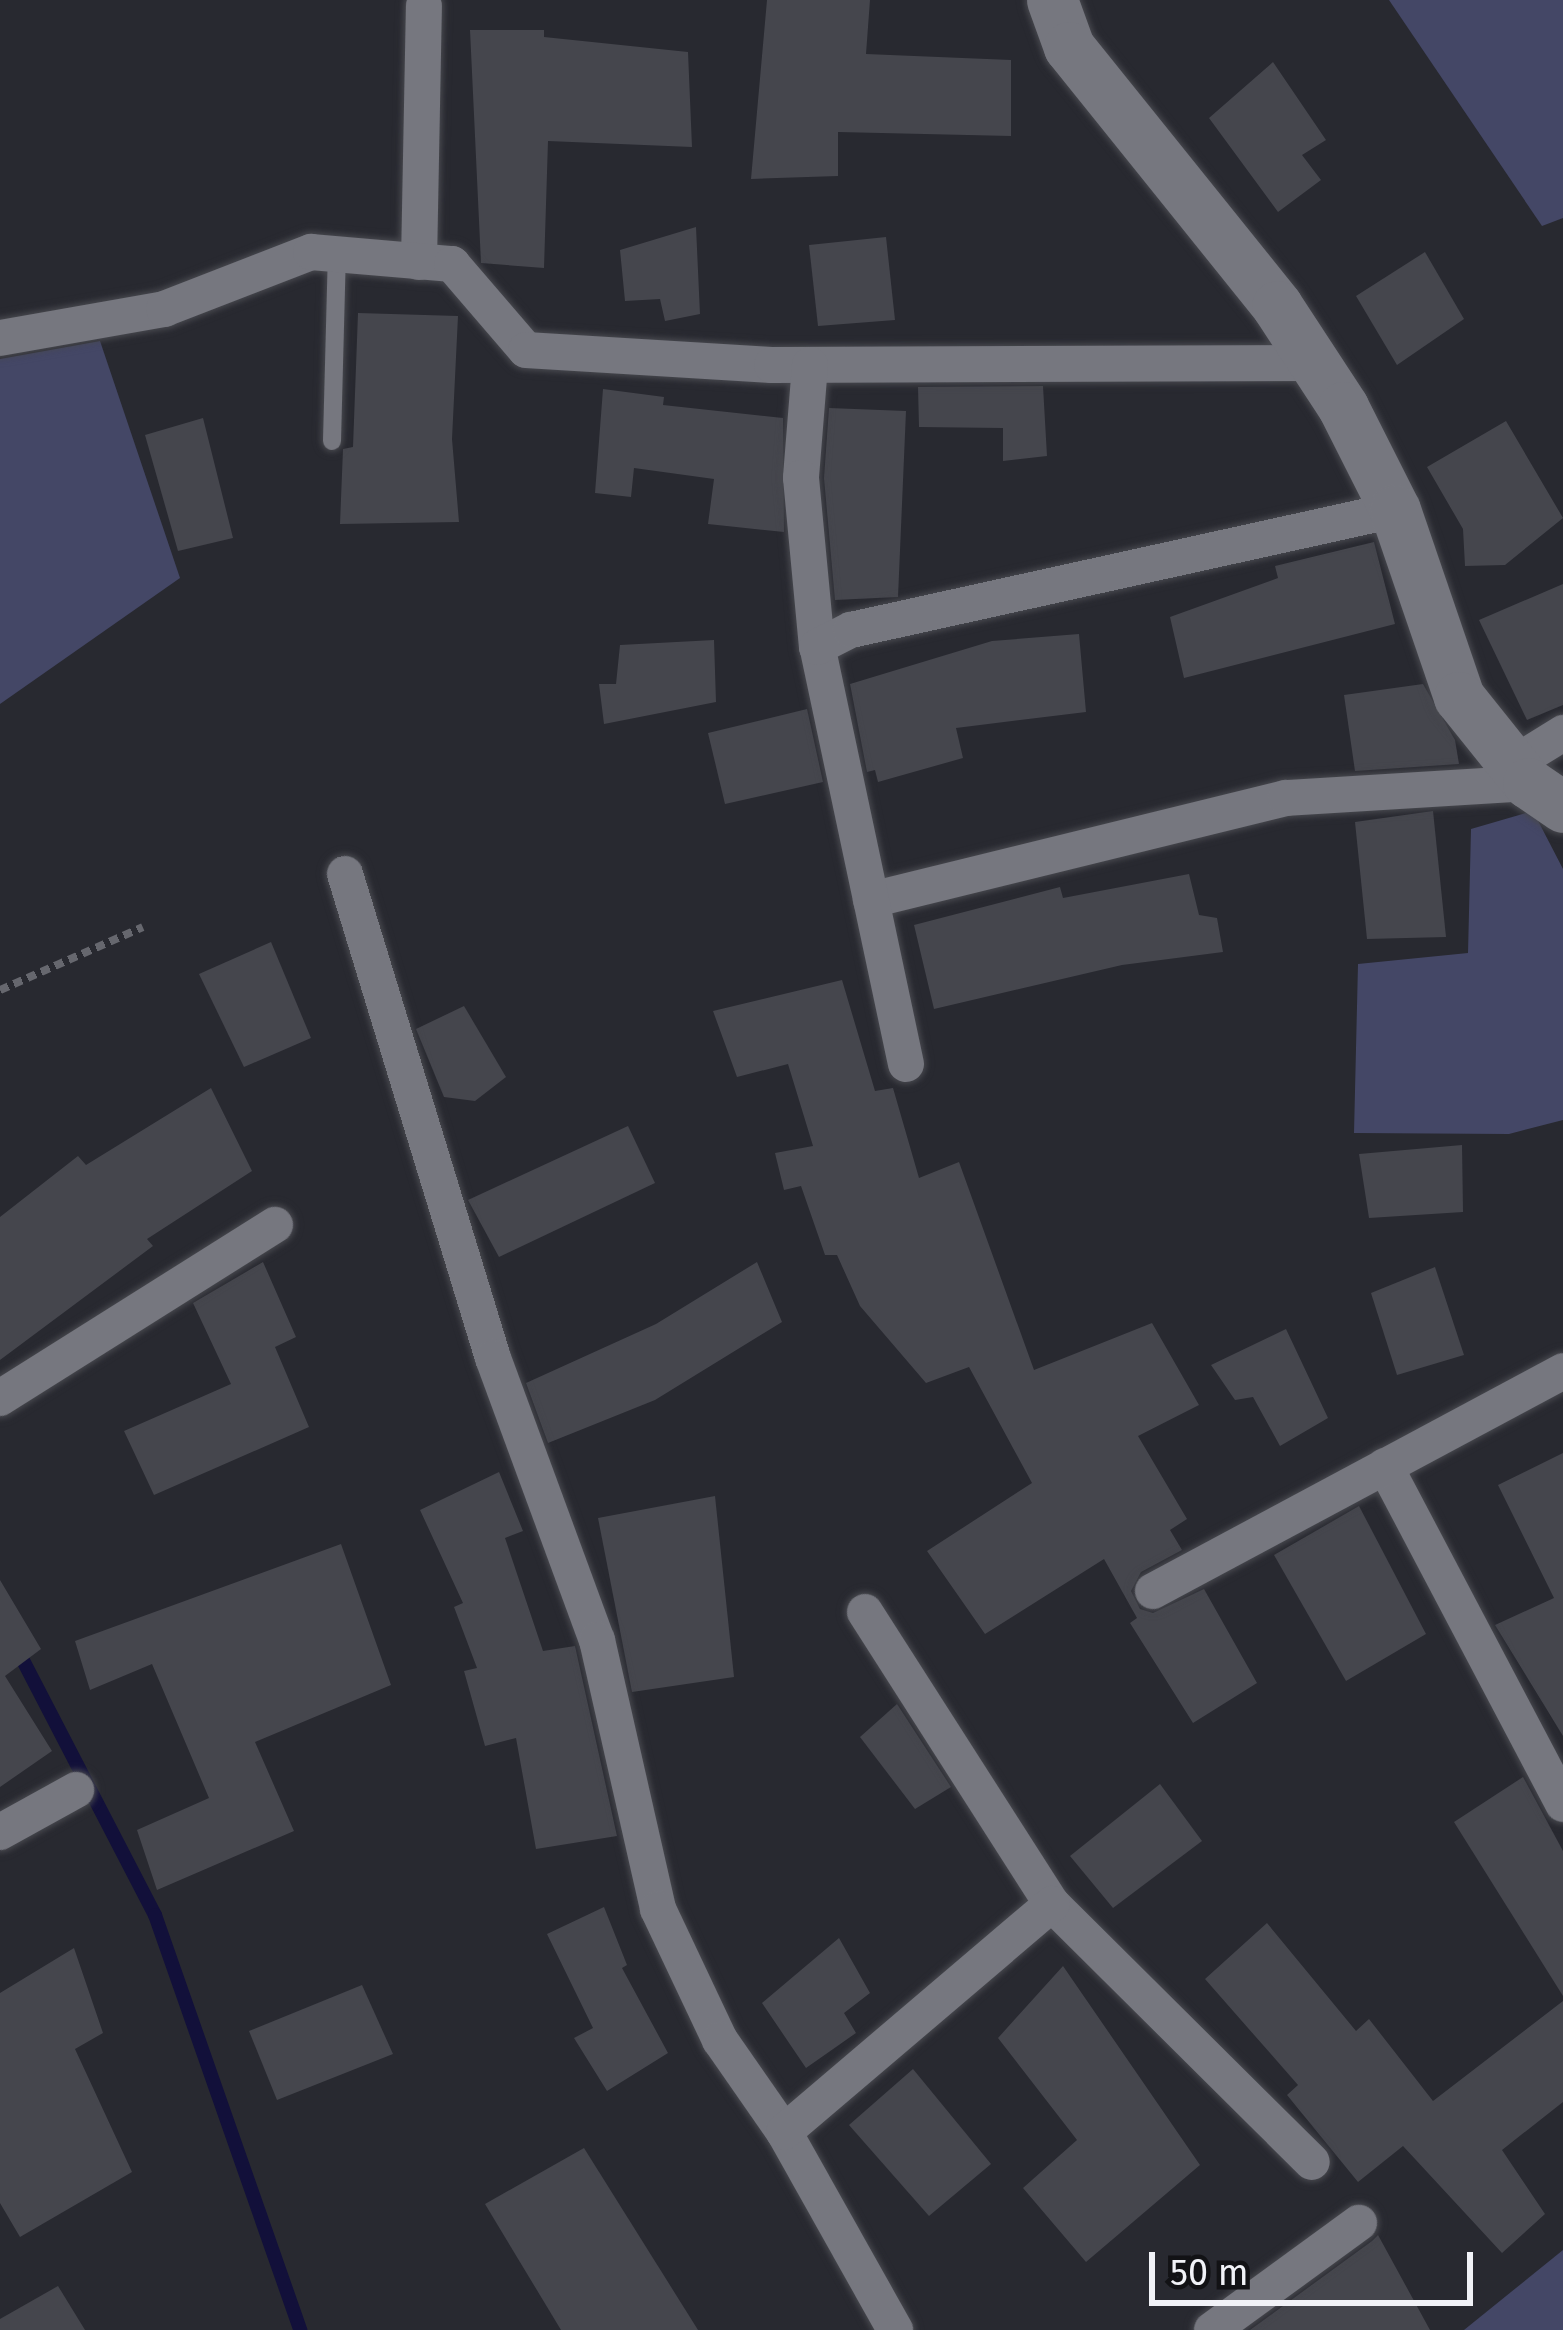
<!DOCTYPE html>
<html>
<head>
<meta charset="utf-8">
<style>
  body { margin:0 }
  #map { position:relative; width:1563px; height:2330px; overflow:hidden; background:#282930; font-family:"Fira Sans",sans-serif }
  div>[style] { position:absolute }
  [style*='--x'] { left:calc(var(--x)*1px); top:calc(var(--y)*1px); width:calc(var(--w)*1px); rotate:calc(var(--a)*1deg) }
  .green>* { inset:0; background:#444766 }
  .stream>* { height:14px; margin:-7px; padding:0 7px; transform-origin:7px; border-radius:7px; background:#12103a }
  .building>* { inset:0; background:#45464d }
  .path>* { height:8px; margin-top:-4px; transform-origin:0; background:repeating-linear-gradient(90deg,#66676e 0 9px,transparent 0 15px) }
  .roads { filter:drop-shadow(0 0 3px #47484e) drop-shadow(0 0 3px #47484e) }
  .lane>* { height:18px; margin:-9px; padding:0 9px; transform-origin:9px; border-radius:9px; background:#76777f }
  .street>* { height:36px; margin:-18px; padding:0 18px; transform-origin:18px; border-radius:18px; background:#76777f }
  .secondary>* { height:51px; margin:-25.5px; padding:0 25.5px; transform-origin:25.5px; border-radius:25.5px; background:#76777f }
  span { translate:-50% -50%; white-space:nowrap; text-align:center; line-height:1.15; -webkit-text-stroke:9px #121215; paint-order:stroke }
  .scale { position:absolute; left:1149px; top:2252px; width:324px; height:54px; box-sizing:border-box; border:6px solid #f1f2f7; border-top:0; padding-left:15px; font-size:36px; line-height:42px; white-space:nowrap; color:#f1f2f7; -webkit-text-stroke:9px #121215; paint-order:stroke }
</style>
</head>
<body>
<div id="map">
  <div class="green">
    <div style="clip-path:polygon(1389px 0,1563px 0,1563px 218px,1542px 226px)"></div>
    <div style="clip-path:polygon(100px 341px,180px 578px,0 704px,0 359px)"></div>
    <div style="clip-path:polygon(1533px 811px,1563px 869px,1563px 1120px,1509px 1134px,1354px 1133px,1358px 964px,1468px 953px,1471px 829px)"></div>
    <div style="clip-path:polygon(1563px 2250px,1563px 2330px,1464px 2330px)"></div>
  </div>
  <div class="stream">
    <div style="--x:0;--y:1616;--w:337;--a:62.6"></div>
    <div style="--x:155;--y:1915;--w:440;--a:70.7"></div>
  </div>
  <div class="building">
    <div style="clip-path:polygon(767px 0,870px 0,866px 54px,1011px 60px,1011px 136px,838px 132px,838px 176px,751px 179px)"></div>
    <div style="clip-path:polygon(470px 30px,544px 30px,544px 37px,688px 52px,692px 147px,548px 141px,544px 268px,481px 263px)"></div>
    <div style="clip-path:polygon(1273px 62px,1326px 140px,1302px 155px,1321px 180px,1278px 212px,1209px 118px)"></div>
    <div style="clip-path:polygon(696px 227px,700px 314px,665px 321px,660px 299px,625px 301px,620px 250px)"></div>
    <div style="clip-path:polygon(886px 237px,895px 320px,818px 326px,809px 245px)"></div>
    <div style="clip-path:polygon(1425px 252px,1464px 319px,1397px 365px,1356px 296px)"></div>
    <div style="clip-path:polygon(358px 313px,458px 316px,452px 439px,459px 522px,340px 524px,343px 449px,353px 447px)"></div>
    <div style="clip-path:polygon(1043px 386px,1047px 456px,1003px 461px,1003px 428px,919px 427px,918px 387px)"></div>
    <div style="clip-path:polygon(603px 389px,664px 397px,663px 405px,783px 418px,784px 532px,708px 524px,714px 479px,634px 468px,631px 497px,595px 493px)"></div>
    <div style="clip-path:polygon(829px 408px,906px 411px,898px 597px,835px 600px,824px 478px)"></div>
    <div style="clip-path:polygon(203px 418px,233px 538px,178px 551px,145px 435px)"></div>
    <div style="clip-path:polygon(1506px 421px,1563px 518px,1505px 565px,1465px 566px,1463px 529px,1427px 467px)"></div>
    <div style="clip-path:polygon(1374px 542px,1395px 624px,1184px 678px,1170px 617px,1278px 578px,1275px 566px)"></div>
    <div style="clip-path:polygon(1563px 584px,1563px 705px,1527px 720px,1479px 620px)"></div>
    <div style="clip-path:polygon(1079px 634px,1086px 712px,956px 728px,963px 758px,878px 782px,875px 770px,867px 772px,850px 684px,992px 641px)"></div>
    <div style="clip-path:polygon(714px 640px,716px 702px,604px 724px,599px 684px,616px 684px,620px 645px)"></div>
    <div style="clip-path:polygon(1423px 684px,1455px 740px,1459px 764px,1355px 771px,1344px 695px)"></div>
    <div style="clip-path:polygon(807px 709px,823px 782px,725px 804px,708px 733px)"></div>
    <div style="clip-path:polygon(1433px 811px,1446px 937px,1367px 939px,1355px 822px)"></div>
    <div style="clip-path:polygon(1189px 874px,1199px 915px,1217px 918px,1223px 952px,1122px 965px,934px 1009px,914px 925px,1060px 887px,1063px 898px)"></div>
    <div style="clip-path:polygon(271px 942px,311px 1038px,244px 1067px,199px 974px)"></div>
    <div style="clip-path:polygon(842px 980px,875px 1091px,893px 1088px,919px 1178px,959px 1162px,1034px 1370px,1152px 1323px,1199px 1405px,1138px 1436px,1187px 1519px,1170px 1530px,1182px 1550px,1141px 1572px,1131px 1591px,1140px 1609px,1153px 1613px,1204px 1589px,1257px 1683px,1193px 1723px,1130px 1623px,1137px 1618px,1104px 1559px,985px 1634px,927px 1551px,1032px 1483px,969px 1367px,926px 1383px,860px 1306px,837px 1255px,825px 1255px,801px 1186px,784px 1190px,775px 1153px,813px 1146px,788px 1064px,737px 1077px,713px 1011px)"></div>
    <div style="clip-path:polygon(464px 1006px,506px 1077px,475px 1101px,444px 1097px,416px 1029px)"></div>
    <div style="clip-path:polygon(211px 1088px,252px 1171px,147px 1239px,153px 1246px,0 1360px,0 1217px,78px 1156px,86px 1165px)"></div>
    <div style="clip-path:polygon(628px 1126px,655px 1183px,499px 1257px,468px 1200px)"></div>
    <div style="clip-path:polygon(1462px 1145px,1463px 1212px,1369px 1218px,1359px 1154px)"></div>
    <div style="clip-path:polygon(263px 1262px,296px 1337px,275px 1347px,309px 1427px,154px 1495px,124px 1431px,231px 1384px,193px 1303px)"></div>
    <div style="clip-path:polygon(757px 1262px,782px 1322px,655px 1400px,548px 1443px,526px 1383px,656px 1324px)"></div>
    <div style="clip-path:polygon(1435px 1267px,1464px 1355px,1397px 1375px,1371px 1293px)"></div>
    <div style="clip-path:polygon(1286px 1329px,1328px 1418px,1280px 1446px,1253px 1397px,1235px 1400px,1211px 1365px)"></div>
    <div style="clip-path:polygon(1563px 1453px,1563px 1736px,1495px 1625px,1554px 1598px,1498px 1485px)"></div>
    <div style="clip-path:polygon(499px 1472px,523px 1531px,505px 1538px,543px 1651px,575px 1646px,617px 1836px,536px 1849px,516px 1738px,485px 1746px,464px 1671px,477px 1668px,454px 1607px,463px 1603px,420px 1510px)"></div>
    <div style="clip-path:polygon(715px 1496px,734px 1677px,632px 1692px,598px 1518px)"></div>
    <div style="clip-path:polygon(1359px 1506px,1426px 1634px,1346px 1681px,1274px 1555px)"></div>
    <div style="clip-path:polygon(341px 1544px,391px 1685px,255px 1742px,294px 1831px,157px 1890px,137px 1830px,209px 1798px,152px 1664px,90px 1690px,75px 1641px)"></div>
    <div style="clip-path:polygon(0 1580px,41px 1649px,5px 1676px,52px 1751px,0 1787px)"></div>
    <div style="clip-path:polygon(897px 1704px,951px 1787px,915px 1809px,860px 1737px)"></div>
    <div style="clip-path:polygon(1523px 1777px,1563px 1851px,1563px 1996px,1454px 1822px)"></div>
    <div style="clip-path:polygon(1160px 1784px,1202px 1841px,1113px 1908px,1070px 1856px)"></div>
    <div style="clip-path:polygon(604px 1907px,627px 1965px,622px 1968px,668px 2053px,607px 2091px,574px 2038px,593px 2028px,547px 1934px)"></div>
    <div style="clip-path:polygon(1267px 1923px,1356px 2031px,1369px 2019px,1433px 2101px,1563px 2001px,1563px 2102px,1502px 2150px,1545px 2214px,1502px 2253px,1403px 2146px,1358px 2182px,1287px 2095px,1298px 2085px,1205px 1979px)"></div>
    <div style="clip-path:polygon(839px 1938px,870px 1993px,844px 2013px,856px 2033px,806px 2068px,762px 2003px)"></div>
    <div style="clip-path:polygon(74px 1948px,103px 2033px,75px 2049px,132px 2172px,20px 2237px,0 2203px,0 1993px)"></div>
    <div style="clip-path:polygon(1063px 1966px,1200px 2165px,1086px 2262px,1023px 2188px,1077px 2140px,998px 2038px)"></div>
    <div style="clip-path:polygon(362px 1985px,393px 2054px,277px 2100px,249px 2031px)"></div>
    <div style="clip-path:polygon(913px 2069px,991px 2164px,929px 2216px,849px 2125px)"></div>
    <div style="clip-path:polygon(584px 2148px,698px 2330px,561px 2330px,485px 2204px)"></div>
    <div style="clip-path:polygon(1378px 2235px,1430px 2330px,1250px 2330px,1372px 2241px)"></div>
    <div style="clip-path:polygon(58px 2286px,85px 2330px,0 2330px,0 2319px)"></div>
  </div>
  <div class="path">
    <div style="--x:0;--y:990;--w:156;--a:-23.8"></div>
  </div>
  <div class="roads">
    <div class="lane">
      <div style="--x:332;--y:441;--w:187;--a:-88.5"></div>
    </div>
    <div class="street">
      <div style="--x:419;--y:262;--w:256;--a:-88.9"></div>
      <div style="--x:0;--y:338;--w:167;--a:-10"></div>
      <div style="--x:164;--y:309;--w:158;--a:-21.2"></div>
      <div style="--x:311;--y:252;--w:142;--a:4.9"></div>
      <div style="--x:452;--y:264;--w:113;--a:49.3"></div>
      <div style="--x:526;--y:350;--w:246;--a:3.5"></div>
      <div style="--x:772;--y:365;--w:541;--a:-0.21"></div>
      <div style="--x:810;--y:365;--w:113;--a:94.6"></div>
      <div style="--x:801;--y:478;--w:170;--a:84.6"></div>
      <div style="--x:1513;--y:764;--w:59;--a:-31.8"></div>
      <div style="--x:345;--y:874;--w:506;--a:73"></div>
      <div style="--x:493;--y:1358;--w:301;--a:69.8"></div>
      <div style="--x:597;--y:1640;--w:276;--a:77.2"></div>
      <div style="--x:658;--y:1909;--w:145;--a:64.7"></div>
      <div style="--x:720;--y:2040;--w:112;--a:55.2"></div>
      <div style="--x:784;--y:2132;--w:227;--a:60.7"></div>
      <div style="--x:871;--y:900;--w:427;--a:-13.8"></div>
      <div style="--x:1286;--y:798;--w:242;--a:-3.5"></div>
      <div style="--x:906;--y:1064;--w:426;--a:-102"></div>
      <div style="--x:817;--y:647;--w:38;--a:-27"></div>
      <div style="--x:851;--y:630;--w:557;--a:-12.44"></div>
      <div style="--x:0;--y:1398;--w:325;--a:-32.2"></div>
      <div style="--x:1385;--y:1466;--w:382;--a:62.2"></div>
      <div style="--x:1153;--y:1591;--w:465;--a:-28.2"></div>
      <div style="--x:865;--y:1612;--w:347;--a:57.4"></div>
      <div style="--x:1052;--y:1904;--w:366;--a:44.8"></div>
      <div style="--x:0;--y:1832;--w:87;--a:-28.9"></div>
      <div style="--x:784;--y:2132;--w:352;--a:-40.4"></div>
      <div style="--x:1212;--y:2330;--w:182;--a:-36.1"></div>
    </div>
    <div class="secondary">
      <div style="--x:1052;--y:0;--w:50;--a:70.1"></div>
      <div style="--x:1069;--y:47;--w:332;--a:51.2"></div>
      <div style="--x:1277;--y:306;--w:121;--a:56.8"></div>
      <div style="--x:1343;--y:407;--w:115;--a:63.2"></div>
      <div style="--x:1395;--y:510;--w:198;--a:71.1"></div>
      <div style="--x:1459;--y:697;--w:110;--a:51.3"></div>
      <div style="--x:1528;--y:783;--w:42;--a:34.4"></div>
    </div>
  </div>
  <div class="scale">50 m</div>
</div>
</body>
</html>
